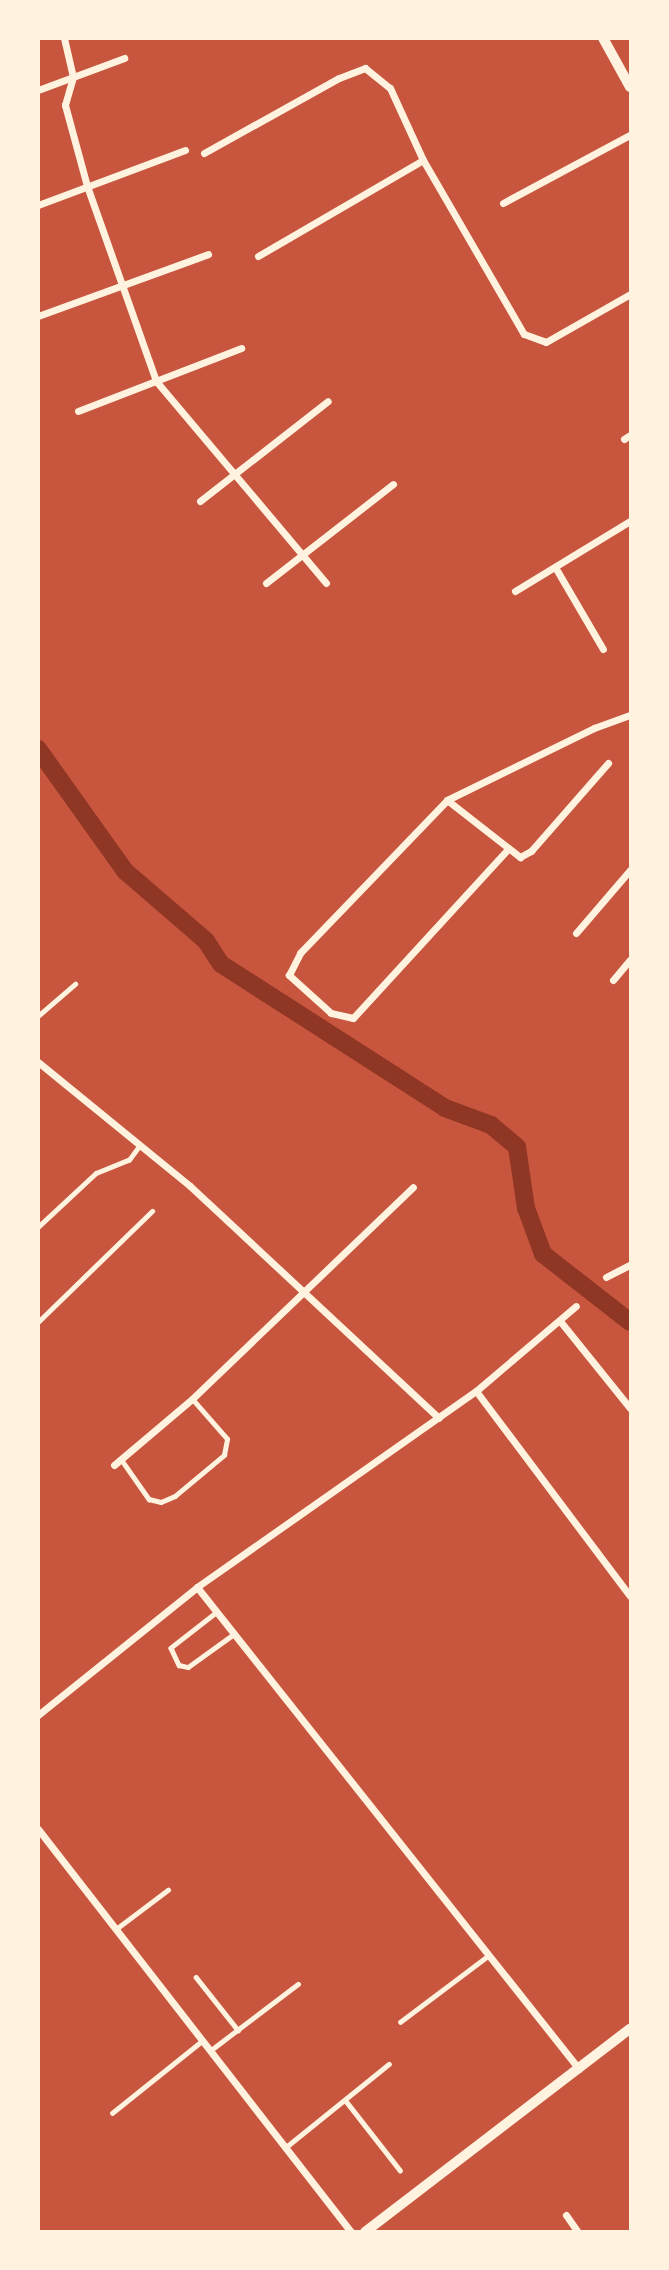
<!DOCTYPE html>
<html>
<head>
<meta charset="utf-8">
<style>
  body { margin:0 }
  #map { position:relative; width:669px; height:2270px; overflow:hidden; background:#c8553d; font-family:Figtree,sans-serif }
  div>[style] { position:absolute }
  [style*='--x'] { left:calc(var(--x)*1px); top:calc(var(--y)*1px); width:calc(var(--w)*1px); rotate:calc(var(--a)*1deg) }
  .canal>* { height:18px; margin:-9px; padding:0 9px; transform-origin:9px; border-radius:9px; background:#8f3625 }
  .service>* { height:4.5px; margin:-2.25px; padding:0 2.25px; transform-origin:2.25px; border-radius:2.25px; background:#fff3e0 }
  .minor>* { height:7px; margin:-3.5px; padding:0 3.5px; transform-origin:3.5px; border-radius:3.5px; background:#fff3e0 }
  .tertiary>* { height:10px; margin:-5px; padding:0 5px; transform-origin:5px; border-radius:5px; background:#fff3e0 }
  span { translate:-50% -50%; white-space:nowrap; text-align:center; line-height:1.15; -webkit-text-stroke:5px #fff3e0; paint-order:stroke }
  .frame { position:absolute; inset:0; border:40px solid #fff3e0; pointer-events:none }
</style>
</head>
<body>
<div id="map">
  <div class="canal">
    <div style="--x:38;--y:749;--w:150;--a:54.5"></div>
    <div style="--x:125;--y:871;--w:107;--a:40.8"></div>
    <div style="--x:206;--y:941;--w:27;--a:57"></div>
    <div style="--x:221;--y:964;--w:266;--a:32.7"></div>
    <div style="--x:445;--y:1108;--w:49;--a:20.3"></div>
    <div style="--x:491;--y:1125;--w:34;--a:40"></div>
    <div style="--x:517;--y:1147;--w:62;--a:81.6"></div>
    <div style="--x:526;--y:1208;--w:49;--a:69.7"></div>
    <div style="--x:543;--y:1254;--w:110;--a:38"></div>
  </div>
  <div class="service">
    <div style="--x:38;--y:1016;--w:49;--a:-40.9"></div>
    <div style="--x:38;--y:1227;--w:79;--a:-43"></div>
    <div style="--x:96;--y:1173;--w:35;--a:-22"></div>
    <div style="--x:129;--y:1160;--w:17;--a:-54"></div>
    <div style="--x:38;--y:1322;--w:159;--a:-44.2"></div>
    <div style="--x:121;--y:1459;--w:49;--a:55"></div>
    <div style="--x:149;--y:1499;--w:12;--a:14"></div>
    <div style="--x:161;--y:1502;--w:15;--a:-23"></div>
    <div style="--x:175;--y:1496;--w:64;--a:-39.9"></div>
    <div style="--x:224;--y:1455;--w:16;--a:-79"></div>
    <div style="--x:227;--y:1439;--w:53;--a:-131.2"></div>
    <div style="--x:216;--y:1613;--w:57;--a:142.1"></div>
    <div style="--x:171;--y:1648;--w:19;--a:65"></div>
    <div style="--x:179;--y:1665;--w:9;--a:13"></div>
    <div style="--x:188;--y:1667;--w:57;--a:-35.7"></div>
    <div style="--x:116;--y:1929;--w:65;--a:-36.9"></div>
    <div style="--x:196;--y:1977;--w:68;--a:51.6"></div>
    <div style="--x:400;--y:2022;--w:110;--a:-36.9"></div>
    <div style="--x:211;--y:2050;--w:109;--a:-37.2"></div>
    <div style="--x:346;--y:2101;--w:88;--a:52"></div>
    <div style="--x:112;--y:2113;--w:115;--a:-38.7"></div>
    <div style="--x:286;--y:2147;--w:132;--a:-38.9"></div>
  </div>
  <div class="minor">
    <div style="--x:64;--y:38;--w:40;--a:77"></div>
    <div style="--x:73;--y:77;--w:29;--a:106"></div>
    <div style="--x:65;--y:105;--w:84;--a:74.8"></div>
    <div style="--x:87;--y:186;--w:207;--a:70.5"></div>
    <div style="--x:156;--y:381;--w:264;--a:49.9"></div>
    <div style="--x:38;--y:90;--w:92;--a:-20.4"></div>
    <div style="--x:204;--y:153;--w:154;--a:-29.1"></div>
    <div style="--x:339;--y:78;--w:28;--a:-21"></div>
    <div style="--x:365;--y:68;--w:32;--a:39"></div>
    <div style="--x:390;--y:88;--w:79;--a:65.4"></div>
    <div style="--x:423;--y:160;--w:201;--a:59.9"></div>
    <div style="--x:524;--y:334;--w:23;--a:20"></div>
    <div style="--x:546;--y:342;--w:97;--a:-29.7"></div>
    <div style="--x:503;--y:203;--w:144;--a:-28.2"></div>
    <div style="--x:38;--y:205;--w:157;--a:-20.5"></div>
    <div style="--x:258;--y:256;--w:191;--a:-30.2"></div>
    <div style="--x:38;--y:316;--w:181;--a:-20"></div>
    <div style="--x:78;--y:411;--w:175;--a:-21.1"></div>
    <div style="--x:624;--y:439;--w:7;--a:-34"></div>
    <div style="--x:200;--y:501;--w:162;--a:-38"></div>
    <div style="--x:555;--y:567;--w:95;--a:59.7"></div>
    <div style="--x:266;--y:583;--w:161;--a:-37.9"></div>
    <div style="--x:515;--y:591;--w:135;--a:-31.3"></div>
    <div style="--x:447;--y:800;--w:93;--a:38"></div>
    <div style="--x:520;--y:857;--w:13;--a:-29"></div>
    <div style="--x:531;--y:851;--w:117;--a:-48.8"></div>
    <div style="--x:507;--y:850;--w:228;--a:132.5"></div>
    <div style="--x:353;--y:1018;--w:23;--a:-167"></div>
    <div style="--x:331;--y:1013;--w:57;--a:-137.9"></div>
    <div style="--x:289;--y:975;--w:25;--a:-63"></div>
    <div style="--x:300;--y:953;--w:212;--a:-46.1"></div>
    <div style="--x:447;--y:800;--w:164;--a:-26.1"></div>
    <div style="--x:594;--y:728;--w:38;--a:-20"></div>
    <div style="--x:576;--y:933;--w:83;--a:-49.4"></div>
    <div style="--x:613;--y:980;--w:26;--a:-50"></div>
    <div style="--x:38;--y:1062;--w:196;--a:39.2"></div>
    <div style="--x:190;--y:1186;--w:340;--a:43"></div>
    <div style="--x:606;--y:1277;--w:27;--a:-27"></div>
    <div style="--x:560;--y:1321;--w:112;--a:51.2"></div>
    <div style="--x:476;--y:1391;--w:256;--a:53.1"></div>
    <div style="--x:114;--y:1465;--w:102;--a:-40.2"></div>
    <div style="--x:192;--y:1399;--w:306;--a:-43.8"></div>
    <div style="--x:197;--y:1587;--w:615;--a:51.6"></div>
    <div style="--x:38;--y:1715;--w:204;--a:-38.8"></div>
    <div style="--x:197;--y:1587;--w:341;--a:-35.1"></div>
    <div style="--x:476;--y:1391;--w:131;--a:-40.4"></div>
    <div style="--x:38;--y:1829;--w:510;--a:52.16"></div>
    <div style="--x:566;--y:2215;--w:21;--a:55"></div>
  </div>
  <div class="tertiary">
    <div style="--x:603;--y:38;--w:56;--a:61.1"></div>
    <div style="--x:365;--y:2232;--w:334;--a:-37.5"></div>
  </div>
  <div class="frame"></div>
</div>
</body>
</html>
